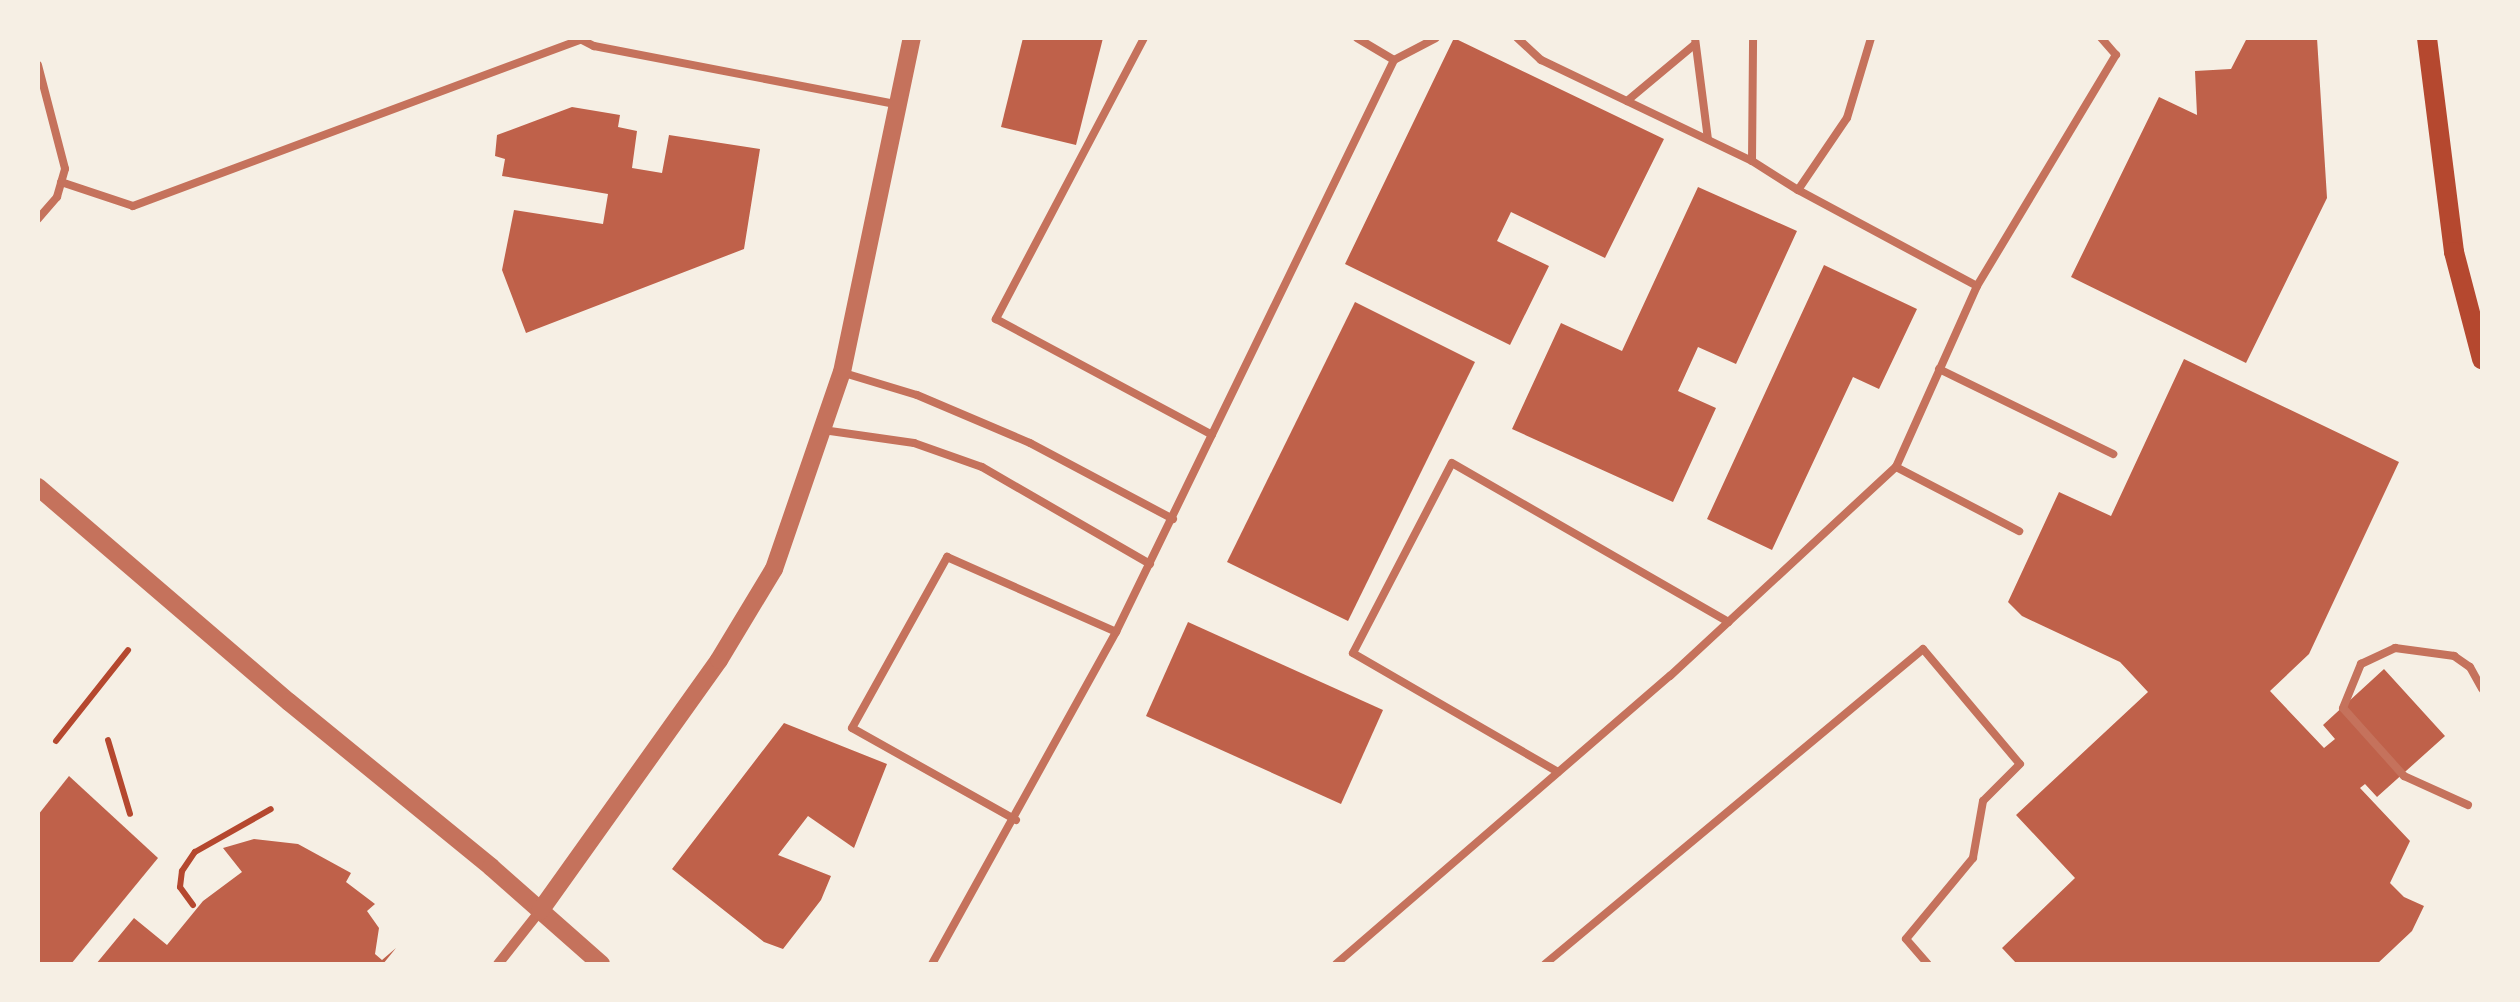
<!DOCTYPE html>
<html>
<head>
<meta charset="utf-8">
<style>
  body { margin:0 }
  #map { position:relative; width:2520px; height:1002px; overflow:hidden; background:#f6efe4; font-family:"Noto Sans",sans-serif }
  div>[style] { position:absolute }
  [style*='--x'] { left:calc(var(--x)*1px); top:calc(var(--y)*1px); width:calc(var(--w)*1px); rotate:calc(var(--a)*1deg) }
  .building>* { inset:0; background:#bf614a }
  .path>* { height:6px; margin:-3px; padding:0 3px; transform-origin:3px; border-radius:3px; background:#b5482f }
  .service>* { height:8px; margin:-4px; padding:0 4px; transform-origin:4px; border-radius:4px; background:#c5725c }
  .minor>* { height:10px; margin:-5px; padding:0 5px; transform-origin:5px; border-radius:5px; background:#c5725c }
  .tertiary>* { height:18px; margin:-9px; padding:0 9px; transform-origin:9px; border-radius:9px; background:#c5725c }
  .secondary>* { height:20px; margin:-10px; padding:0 10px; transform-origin:10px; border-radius:10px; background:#b5482f }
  span { translate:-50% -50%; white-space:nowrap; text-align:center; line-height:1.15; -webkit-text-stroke:8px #f6efe4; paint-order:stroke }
  .frame { position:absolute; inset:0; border:40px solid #f6efe4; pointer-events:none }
</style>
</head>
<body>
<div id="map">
  <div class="building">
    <div style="clip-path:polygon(1023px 38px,1103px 38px,1076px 145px,1001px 127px)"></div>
    <div style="clip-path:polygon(1454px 38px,1664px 139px,1605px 258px,1511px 212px,1497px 241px,1549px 266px,1510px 345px,1345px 264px)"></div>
    <div style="clip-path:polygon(2247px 38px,2317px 38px,2327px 198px,2246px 363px,2071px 277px,2159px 97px,2197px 115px,2195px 71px,2231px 69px)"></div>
    <div style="clip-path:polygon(572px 107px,620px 115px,618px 127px,637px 131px,632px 168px,662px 173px,669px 135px,760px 149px,744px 249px,526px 333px,502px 270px,514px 210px,603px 224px,608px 194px,502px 176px,505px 159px,495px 156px,497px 135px)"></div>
    <div style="clip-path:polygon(1698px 187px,1797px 231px,1736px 364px,1698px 347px,1678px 391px,1716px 408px,1673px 502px,1512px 429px,1561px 323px,1622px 351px)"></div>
    <div style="clip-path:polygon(1824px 265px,1917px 309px,1879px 389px,1853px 377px,1772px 550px,1707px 519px)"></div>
    <div style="clip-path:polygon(1355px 302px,1475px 362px,1348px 621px,1227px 562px)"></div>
    <div style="clip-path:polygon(2184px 359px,2399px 462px,2309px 654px,2270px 691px,2324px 748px,2335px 739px,2323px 725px,2384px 669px,2445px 736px,2377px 797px,2365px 784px,2360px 788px,2410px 841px,2390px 883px,2404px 897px,2424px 906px,2412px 931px,2377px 964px,2017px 964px,2002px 948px,2075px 878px,2016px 815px,2148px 692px,2120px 662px,2022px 616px,2008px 602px,2059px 492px,2111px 516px)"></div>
    <div style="clip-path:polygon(1188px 622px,1383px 710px,1341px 804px,1146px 716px)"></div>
    <div style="clip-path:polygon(784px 723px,887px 764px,854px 848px,808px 816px,778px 855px,831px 876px,821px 900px,783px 949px,764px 942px,672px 869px)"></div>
    <div style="clip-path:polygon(69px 776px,158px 858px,71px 964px,38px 964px,38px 815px)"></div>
    <div style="clip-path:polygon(254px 839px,298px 844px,351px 873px,346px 882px,375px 904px,367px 911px,379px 928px,375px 954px,382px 960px,396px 948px,383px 964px,96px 964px,134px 918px,167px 945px,203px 901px,242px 872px,223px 848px)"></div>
  </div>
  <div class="path">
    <div style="--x:108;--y:740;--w:77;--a:73.4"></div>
    <div style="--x:56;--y:741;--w:116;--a:-51.6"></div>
    <div style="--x:193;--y:905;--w:22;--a:-126"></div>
    <div style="--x:180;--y:887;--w:16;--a:-83"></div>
    <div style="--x:182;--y:871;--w:23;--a:-56"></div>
    <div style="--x:195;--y:852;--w:87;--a:-29.5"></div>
  </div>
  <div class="service">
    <div style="--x:578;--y:38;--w:18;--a:27"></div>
    <div style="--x:594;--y:46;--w:308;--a:10.9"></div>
    <div style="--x:1144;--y:38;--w:318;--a:117.8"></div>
    <div style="--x:996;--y:319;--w:245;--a:28.2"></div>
    <div style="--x:1357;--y:38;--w:43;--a:30.7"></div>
    <div style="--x:1695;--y:38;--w:102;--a:82.7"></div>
    <div style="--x:38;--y:65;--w:107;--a:75.4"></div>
    <div style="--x:65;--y:169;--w:29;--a:106"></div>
    <div style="--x:57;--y:197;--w:29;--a:131"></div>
    <div style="--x:1627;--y:101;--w:87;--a:-39.9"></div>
    <div style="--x:1752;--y:161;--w:123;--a:-89.5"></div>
    <div style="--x:61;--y:182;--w:76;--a:18.4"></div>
    <div style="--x:133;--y:206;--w:478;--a:-20.4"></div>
    <div style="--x:1798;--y:190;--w:87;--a:-55.8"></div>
    <div style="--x:1847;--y:118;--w:84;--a:-73.3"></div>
    <div style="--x:1977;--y:286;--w:270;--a:-59"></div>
    <div style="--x:2116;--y:55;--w:23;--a:-131"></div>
    <div style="--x:1939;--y:369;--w:194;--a:26"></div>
    <div style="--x:844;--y:373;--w:76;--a:16.8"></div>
    <div style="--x:917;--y:395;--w:123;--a:23"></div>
    <div style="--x:1030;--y:443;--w:162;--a:28"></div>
    <div style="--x:823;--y:430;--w:92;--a:8.1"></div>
    <div style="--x:914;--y:443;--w:72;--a:19.4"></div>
    <div style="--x:982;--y:467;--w:194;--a:30"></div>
    <div style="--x:1896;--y:467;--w:139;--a:27.5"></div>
    <div style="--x:1558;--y:772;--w:237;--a:-149.9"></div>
    <div style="--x:1353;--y:653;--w:214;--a:-62.5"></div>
    <div style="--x:1452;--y:463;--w:319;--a:29.9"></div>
    <div style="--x:2468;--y:805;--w:70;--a:-155.6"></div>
    <div style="--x:2404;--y:776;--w:91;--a:-131.9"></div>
    <div style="--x:2343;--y:708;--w:48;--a:-67.8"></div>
    <div style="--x:2361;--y:664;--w:38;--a:-25"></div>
    <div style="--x:2395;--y:648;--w:60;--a:7.7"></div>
    <div style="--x:2454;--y:656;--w:19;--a:35"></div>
    <div style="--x:2470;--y:667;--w:25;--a:61"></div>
    <div style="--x:1016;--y:820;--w:188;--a:-150.7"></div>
    <div style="--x:852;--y:728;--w:196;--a:-60.9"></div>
    <div style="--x:947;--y:557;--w:185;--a:23.9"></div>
    <div style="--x:932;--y:964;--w:380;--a:-61"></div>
    <div style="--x:1116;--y:632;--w:636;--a:-64.08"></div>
    <div style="--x:1394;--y:60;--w:47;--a:-27.6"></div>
    <div style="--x:1336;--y:964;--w:441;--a:-40.8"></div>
    <div style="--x:1670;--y:676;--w:308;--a:-42.8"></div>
    <div style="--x:1896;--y:467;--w:198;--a:-65.9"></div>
    <div style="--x:1977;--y:286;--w:203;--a:-151.8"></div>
    <div style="--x:1798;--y:190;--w:54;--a:-147.8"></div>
    <div style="--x:1752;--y:161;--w:234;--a:-154.4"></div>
    <div style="--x:1541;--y:60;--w:33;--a:-137"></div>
    <div style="--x:1545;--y:964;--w:492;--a:-39.8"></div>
    <div style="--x:1923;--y:649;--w:150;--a:49.9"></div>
    <div style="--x:2020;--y:764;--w:52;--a:135"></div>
    <div style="--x:1983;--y:801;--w:58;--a:100"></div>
    <div style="--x:1973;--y:858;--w:105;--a:129.6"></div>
    <div style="--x:1906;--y:939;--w:33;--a:49"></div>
  </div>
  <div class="minor">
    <div style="--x:498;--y:964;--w:68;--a:-51.6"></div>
  </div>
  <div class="tertiary">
    <div style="--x:38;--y:487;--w:330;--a:40.6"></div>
    <div style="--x:289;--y:702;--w:261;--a:39.2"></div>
    <div style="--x:491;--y:867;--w:147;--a:41.4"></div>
    <div style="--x:540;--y:911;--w:308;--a:-54.5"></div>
    <div style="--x:719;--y:660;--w:106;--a:-58.9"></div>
    <div style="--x:774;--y:569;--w:208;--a:-71"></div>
    <div style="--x:842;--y:372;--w:341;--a:-78.2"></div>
  </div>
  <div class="secondary">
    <div style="--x:2427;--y:38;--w:216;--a:82.8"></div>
    <div style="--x:2454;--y:252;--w:111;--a:75.3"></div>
  </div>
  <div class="frame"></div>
</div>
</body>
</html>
